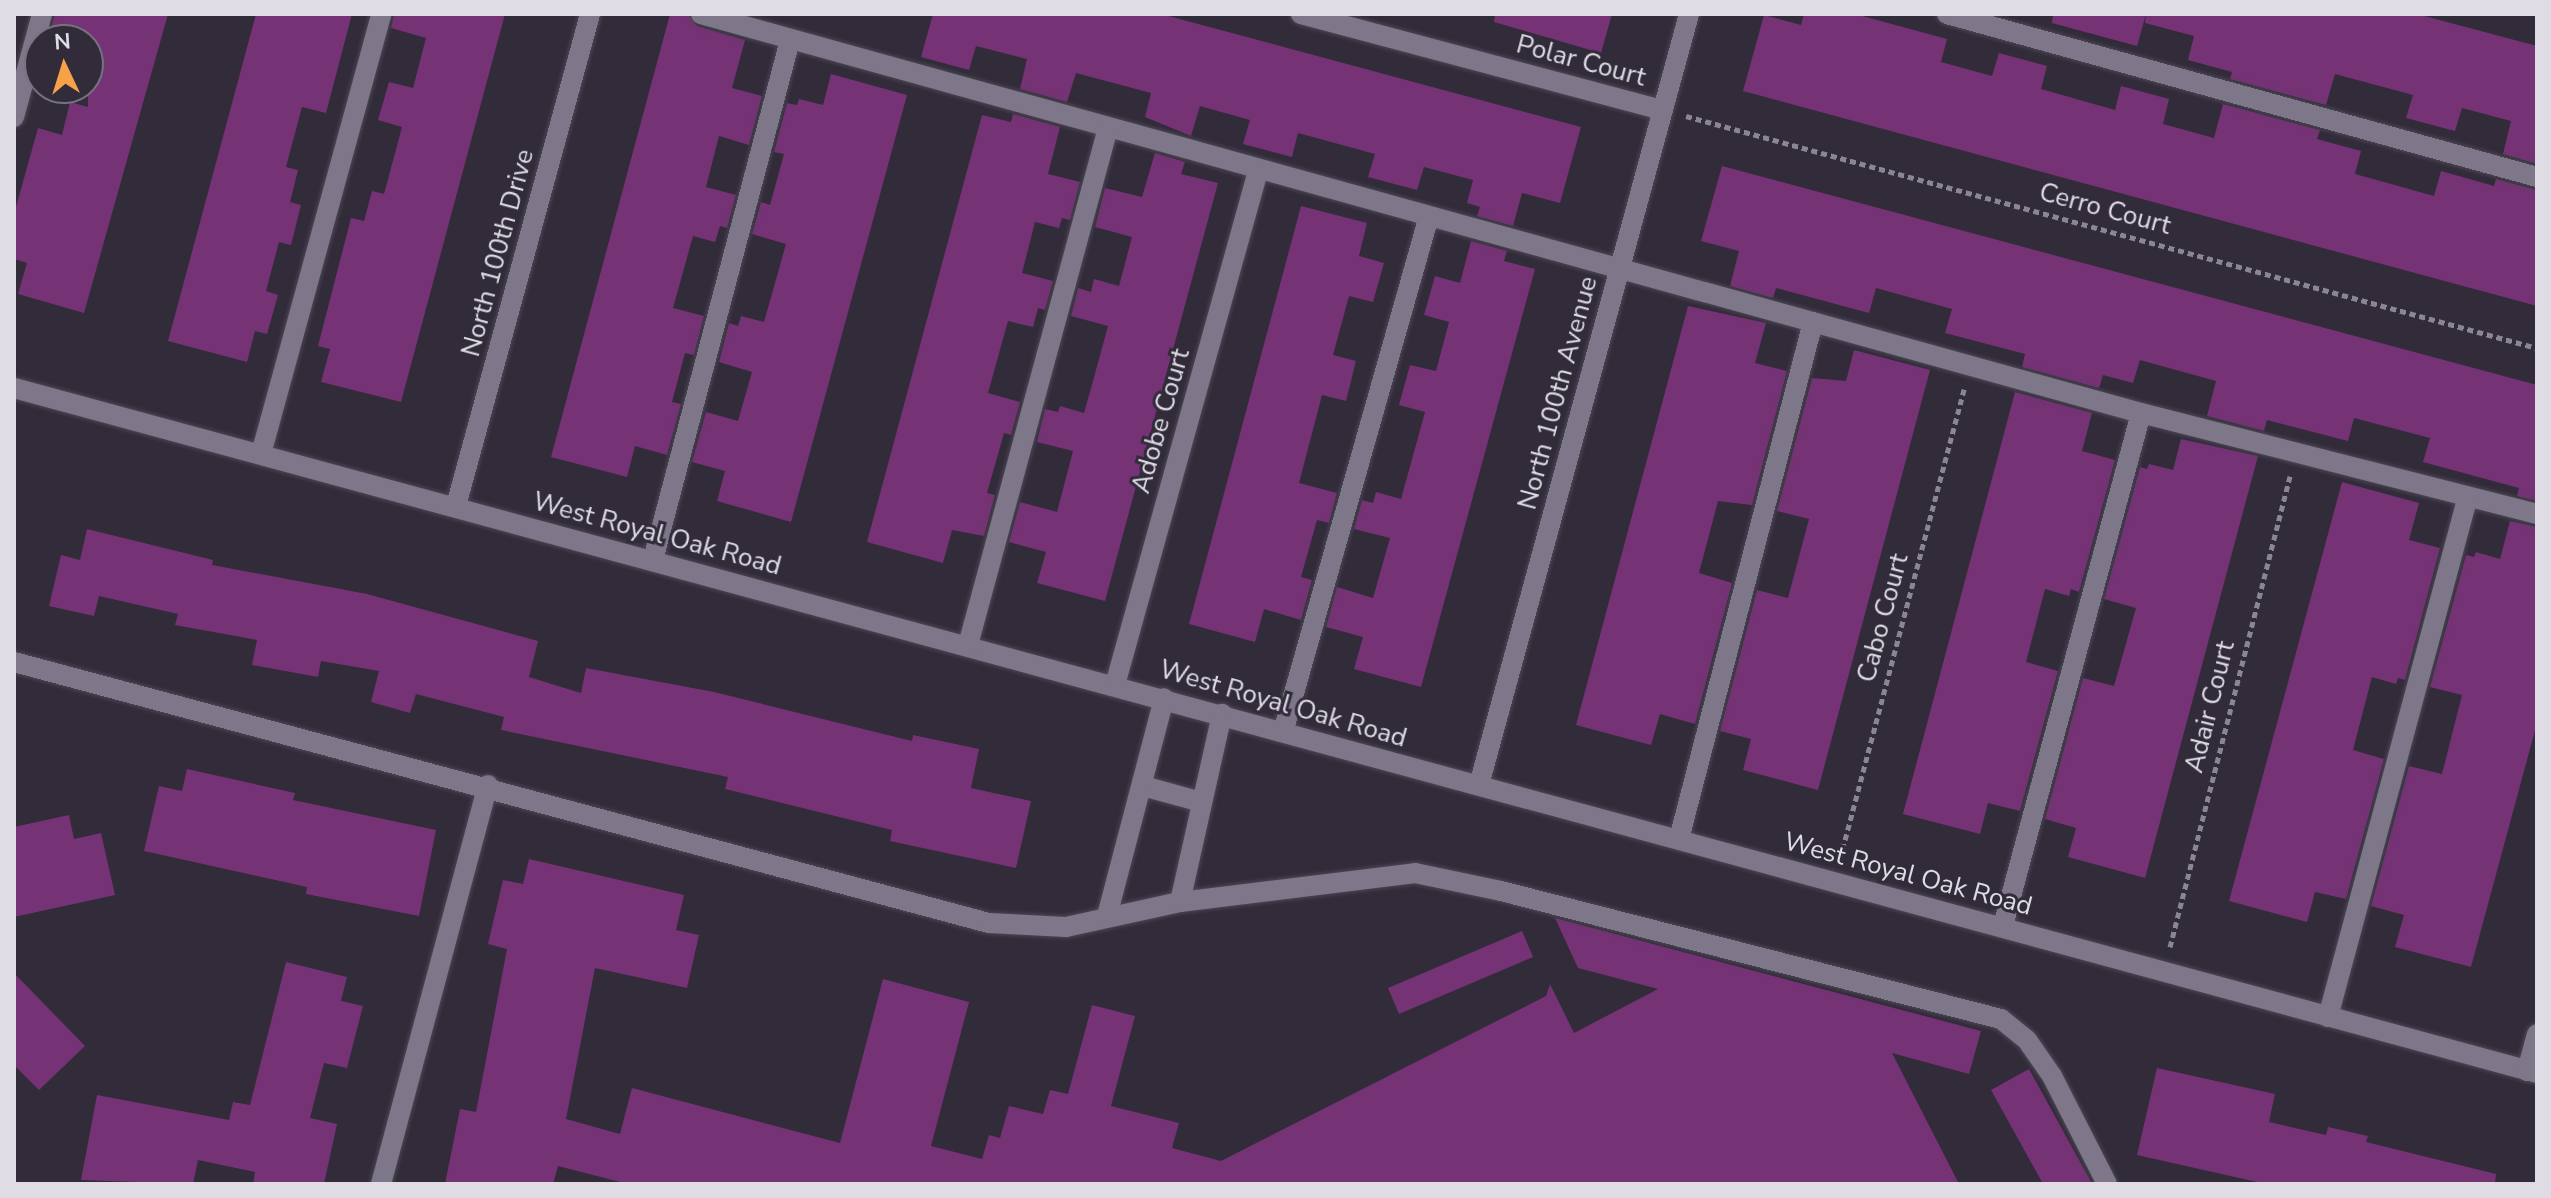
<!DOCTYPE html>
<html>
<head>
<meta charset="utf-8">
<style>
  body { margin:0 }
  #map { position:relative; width:2551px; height:1198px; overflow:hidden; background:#312b3a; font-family:"Nunito Sans",sans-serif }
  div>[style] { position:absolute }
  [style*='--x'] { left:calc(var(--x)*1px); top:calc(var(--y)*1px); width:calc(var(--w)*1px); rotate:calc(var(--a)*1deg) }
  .building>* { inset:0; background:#753375 }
  .path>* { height:5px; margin-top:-2.5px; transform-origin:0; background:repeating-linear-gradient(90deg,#8b8693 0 6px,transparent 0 10px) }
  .roads { filter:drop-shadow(0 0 2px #4d4754) drop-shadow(0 0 2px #4d4754) }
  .minor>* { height:20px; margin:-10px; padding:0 10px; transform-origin:10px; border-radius:10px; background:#7e7789 }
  span { translate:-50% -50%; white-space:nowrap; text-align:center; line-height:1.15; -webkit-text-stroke:6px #312b3a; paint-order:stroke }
  .street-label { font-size:26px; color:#e0dce6 }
  .frame { position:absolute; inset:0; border:16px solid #e0dce6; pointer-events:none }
  .north { position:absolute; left:24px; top:24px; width:80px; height:80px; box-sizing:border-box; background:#312b3a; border:2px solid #77727f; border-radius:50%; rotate:356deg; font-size:22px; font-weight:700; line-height:32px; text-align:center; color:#e0dce6 }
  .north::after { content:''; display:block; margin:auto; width:28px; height:36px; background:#f7a149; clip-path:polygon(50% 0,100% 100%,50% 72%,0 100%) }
</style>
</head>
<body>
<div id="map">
  <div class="building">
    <div style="clip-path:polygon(55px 14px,168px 14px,84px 313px,18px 294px,27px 263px,14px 259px,14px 214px,38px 128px,62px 135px,70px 102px,88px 107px,88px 40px,50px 32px)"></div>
    <div style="clip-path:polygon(256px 14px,352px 14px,326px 113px,302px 107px,286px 167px,298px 170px,290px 202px,301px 205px,291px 245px,279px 242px,266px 291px,278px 295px,267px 334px,255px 331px,247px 362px,168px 341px)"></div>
    <div style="clip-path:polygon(394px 14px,505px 14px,401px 402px,321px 382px,330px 349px,318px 346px,351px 218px,364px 221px,372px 191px,384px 194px,402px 127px,378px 120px,389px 82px,413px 88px,426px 38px,391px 28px)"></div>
    <div style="clip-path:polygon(670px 14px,688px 14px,697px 26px,745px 40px,732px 88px,762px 96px,749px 145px,719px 136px,706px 187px,736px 195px,727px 228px,720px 226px,715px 242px,693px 236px,673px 308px,704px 316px,694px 355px,685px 353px,672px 402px,681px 404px,667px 455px,635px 446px,627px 477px,551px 457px)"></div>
    <div style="clip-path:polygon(933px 14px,1161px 14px,1581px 127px,1560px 203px,1522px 193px,1513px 226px,1477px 216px,1480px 207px,1467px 203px,1473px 180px,1424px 167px,1417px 190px,1368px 177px,1375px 154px,1298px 133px,1292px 157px,1243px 144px,1250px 120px,1200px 106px,1191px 136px,1145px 117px,1151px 93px,1076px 73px,1067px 102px,1020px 89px,1027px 59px,976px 46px,969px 70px,921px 57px)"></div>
    <div style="clip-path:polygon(1495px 14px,1612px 14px,1601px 53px,1494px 22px)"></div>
    <div style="clip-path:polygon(1804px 14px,1855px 14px,1947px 39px,1941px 62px,1992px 76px,1999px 53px,2047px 66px,2041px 89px,2115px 110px,2121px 86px,2169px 99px,2163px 124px,2214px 138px,2223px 104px,2320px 130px,2317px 139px,2361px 151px,2355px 174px,2434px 196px,2441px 171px,2494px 186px,2496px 179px,2537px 190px,2537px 306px,1743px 91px,1764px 15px,1801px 25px)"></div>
    <div style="clip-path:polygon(2053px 14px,2146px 14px,2137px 46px,2052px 23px)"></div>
    <div style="clip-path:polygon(2146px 14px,2417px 14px,2537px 46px,2537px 164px,2503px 154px,2511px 121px,2462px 108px,2455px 131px,2406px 118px,2413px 95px,2335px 74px,2326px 105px,2230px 79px,2232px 72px,2188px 60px,2194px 36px,2145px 23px)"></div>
    <div style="clip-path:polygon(831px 74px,907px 95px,791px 522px,717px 501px,725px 471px,692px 462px,706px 412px,738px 421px,752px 372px,719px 362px,729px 323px,738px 326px,741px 316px,764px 322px,786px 244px,752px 234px,761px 202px,770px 205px,784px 154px,774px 152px,787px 103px,797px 105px,799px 99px,823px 105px)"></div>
    <div style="clip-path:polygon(1013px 114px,1060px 127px,1048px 174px,1080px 182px,1070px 220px,1062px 218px,1059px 228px,1035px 222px,1022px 273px,1053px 281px,1045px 310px,1038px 308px,1033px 327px,1008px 321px,988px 393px,1020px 402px,1011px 435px,1004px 433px,987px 493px,995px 495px,984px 536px,952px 530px,943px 563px,867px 542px,982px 115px,1011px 122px)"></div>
    <div style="clip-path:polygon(1155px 153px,1185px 162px,1181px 174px,1218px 183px,1105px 601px,1037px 583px,1046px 552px,1009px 542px,1020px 502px,1057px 512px,1073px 451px,1037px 442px,1045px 409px,1058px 412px,1060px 406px,1084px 413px,1093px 381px,1108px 326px,1071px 316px,1078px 288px,1091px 292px,1094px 279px,1119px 286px,1132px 237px,1095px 227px,1105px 188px,1142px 197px)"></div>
    <div style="clip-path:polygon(1722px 166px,2537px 385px,2537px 501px,2517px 496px,2519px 488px,2423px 462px,2430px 438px,2354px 418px,2348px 441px,2267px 420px,2264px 431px,2207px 416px,2216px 381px,2140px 360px,2133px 383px,2103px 375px,2099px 388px,2022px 367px,2025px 354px,1945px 333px,1952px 309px,1876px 288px,1869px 313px,1776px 288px,1773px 298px,1730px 286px,1739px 251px,1701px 241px)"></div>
    <div style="clip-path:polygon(1301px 206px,1367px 223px,1359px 256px,1384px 263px,1373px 302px,1349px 296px,1333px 355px,1356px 361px,1346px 401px,1322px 395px,1299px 483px,1337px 493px,1329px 523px,1317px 520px,1301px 577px,1312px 580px,1301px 620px,1264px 609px,1255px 642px,1189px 624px)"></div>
    <div style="clip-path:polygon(1471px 241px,1507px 251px,1504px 261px,1535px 269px,1421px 687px,1354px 669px,1363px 637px,1326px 627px,1337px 587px,1373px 598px,1390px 538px,1354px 529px,1362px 500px,1373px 503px,1376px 492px,1401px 499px,1425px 412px,1399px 405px,1410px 365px,1436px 371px,1449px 322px,1424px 315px,1435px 276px,1460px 283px)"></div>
    <div style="clip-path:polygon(1688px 306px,1766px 323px,1755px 363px,1787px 371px,1752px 505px,1718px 501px,1699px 573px,1732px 583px,1695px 724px,1660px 714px,1651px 745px,1576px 725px)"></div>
    <div style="clip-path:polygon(1854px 350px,1930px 370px,1818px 790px,1743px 770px,1751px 739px,1720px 731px,1757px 590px,1788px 598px,1809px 519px,1777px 511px,1812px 378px,1846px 381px)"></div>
    <div style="clip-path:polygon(2015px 392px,2092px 413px,2082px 451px,2115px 460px,2079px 592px,2071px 589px,2069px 596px,2045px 589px,2026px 662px,2058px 671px,2020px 811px,1988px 803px,1980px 834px,1903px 814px)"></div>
    <div style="clip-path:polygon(2181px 439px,2258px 456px,2145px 878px,2068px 857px,2076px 828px,2045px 819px,2083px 678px,2114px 686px,2136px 608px,2104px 599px,2140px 467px,2147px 469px,2149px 464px,2173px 470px)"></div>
    <div style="clip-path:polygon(2342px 482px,2419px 503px,2409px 540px,2440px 548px,2405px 680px,2398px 678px,2396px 684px,2372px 677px,2353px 750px,2384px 759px,2346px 899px,2315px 892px,2307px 922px,2229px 901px)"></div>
    <div style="clip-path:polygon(2510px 521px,2537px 527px,2537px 723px,2471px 967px,2395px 947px,2404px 915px,2371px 906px,2409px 766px,2442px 774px,2462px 695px,2430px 687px,2466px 555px,2474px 557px,2476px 552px,2500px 559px)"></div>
    <div style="clip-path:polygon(87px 529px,213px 560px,212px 565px,367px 594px,538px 641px,529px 677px,581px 693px,586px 668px,714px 692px,912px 741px,913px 735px,979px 749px,971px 788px,1031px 801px,1016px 868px,890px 841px,892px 830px,725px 789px,728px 777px,501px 730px,504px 717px,416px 694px,410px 713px,371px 702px,379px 671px,321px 661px,318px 677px,252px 665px,257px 640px,175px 625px,178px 614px,99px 596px,94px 616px,49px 606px,61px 555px,80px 560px)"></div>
    <div style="clip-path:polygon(187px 769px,295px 793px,293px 800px,436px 830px,419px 916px,306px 894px,307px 887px,144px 851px,159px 786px,182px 791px)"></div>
    <div style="clip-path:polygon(69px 815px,74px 839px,101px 833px,115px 895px,14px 917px,14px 827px)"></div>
    <div style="clip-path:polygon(529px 859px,684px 895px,676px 930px,699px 935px,687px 988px,595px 968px,566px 1119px,620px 1134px,632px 1088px,840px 1143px,883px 979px,969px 1002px,931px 1146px,982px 1159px,989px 1135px,1000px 1138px,1009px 1106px,1043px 1114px,1050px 1090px,1068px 1094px,1092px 1005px,1135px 1016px,1111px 1106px,1179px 1123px,1172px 1148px,1221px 1161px,1546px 996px,1550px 984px,1574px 1033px,1658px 989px,1578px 968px,1555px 918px,1981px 1031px,1969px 1074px,1892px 1053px,1959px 1184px,628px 1184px,558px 1166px,553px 1184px,445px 1184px,460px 1109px,476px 1112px,507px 949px,488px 944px,503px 880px,523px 884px)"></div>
    <div style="clip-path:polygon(1522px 931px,1533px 957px,1399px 1014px,1388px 988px)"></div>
    <div style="clip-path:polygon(286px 962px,347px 977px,341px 1001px,363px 1006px,347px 1068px,324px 1063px,310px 1118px,337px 1124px,324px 1184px,253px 1184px,255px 1172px,198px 1160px,193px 1184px,81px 1180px,97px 1095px,229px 1120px,233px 1102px,250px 1105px)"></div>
    <div style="clip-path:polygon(14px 973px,85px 1046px,39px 1090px,14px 1065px)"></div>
    <div style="clip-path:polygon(2157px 1068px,2275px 1094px,2269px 1122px,2326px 1135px,2328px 1127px,2368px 1136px,2366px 1142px,2496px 1174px,2495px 1184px,2266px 1184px,2137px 1155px)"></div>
    <div style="clip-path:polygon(2029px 1069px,2089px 1178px,2092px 1184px,2043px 1184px,1991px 1090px)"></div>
  </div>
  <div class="path">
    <div style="--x:1686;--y:116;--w:882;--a:15.25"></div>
    <div style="--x:1840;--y:859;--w:486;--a:-75.2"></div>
    <div style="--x:2170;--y:947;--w:486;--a:-75.7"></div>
  </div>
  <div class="roads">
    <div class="minor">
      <div style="--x:701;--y:14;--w:1494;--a:15.49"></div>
      <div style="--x:2141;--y:413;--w:409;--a:14.3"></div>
      <div style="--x:1301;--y:14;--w:374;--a:14.9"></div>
      <div style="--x:1947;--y:14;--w:612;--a:15.44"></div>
      <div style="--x:14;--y:117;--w:107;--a:-74.8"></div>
      <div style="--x:14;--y:388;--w:2614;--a:15.19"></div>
      <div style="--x:261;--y:454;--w:456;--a:-74.7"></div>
      <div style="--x:456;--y:506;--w:510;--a:-74.76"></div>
      <div style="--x:653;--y:560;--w:538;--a:-75.24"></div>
      <div style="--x:968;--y:645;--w:536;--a:-74.85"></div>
      <div style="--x:14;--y:662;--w:1009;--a:14.99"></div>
      <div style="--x:989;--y:923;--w:77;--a:3"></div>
      <div style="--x:1066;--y:927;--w:117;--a:-12.4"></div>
      <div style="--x:1180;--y:902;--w:237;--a:-7"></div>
      <div style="--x:1415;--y:873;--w:88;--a:11.8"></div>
      <div style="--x:1501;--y:891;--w:516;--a:14.36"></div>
      <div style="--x:2001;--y:1019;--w:33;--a:39"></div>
      <div style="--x:2027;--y:1040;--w:44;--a:55.2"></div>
      <div style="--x:2052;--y:1076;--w:121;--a:63"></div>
      <div style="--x:1115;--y:685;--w:534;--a:-74.45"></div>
      <div style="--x:1283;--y:732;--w:536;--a:-74.2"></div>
      <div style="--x:1479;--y:785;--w:799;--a:-74.76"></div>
      <div style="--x:1143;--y:786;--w:60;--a:15.4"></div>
      <div style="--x:1679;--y:839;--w:534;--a:-75.47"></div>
      <div style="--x:1180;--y:902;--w:193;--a:-77.4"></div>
      <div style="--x:1107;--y:916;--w:225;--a:-75.3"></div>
      <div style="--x:2003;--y:926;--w:531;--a:-74.94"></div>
      <div style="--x:2328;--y:1017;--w:539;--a:-74.96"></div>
      <div style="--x:2527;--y:1071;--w:38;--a:-75"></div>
      <div style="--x:381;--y:1184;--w:413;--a:-75"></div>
    </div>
  </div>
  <div class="street-label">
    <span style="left:1581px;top:61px;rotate:15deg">Polar Court</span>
    <span style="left:2105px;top:209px;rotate:15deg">Cerro Court</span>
    <span style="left:498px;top:253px;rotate:-75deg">North 100th Drive</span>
    <span style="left:1558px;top:393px;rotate:-75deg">North 100th Avenue</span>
    <span style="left:1161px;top:421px;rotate:-74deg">Adobe Court</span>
    <span style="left:657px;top:534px;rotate:15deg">West Royal Oak Road</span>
    <span style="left:1883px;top:618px;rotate:-75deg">Cabo Court</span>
    <span style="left:1283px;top:704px;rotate:16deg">West Royal Oak Road</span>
    <span style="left:2210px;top:707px;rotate:-76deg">Adair Court</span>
    <span style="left:1908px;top:874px;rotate:15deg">West Royal Oak Road</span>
  </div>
  <div class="frame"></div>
  <div class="north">N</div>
</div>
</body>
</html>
